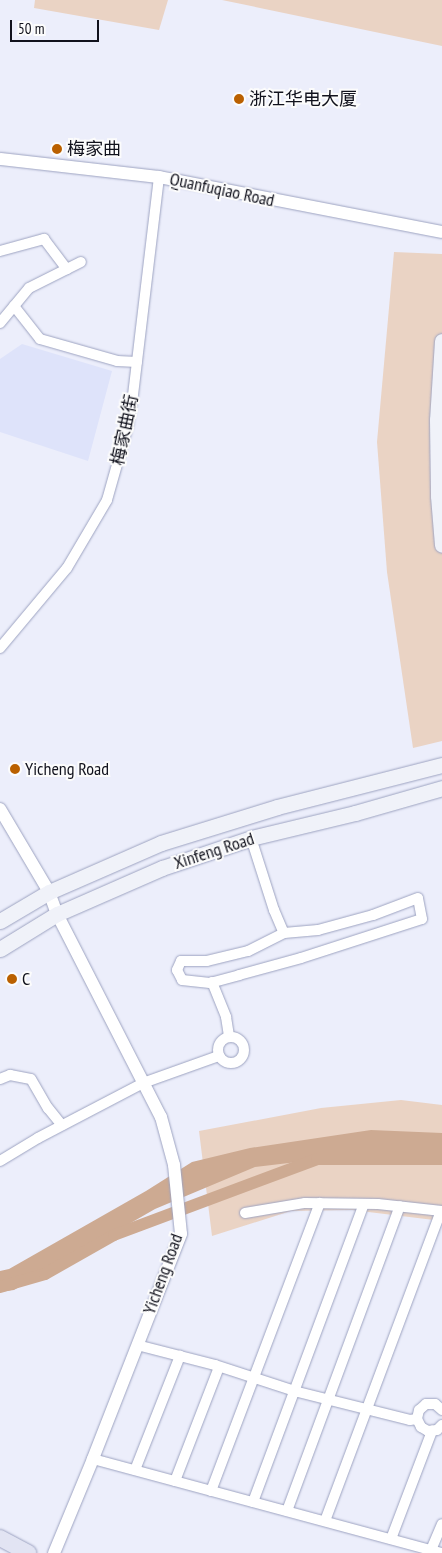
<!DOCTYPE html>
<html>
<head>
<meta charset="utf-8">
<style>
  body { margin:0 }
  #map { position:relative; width:442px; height:1553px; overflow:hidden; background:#eceefb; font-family:"PT Sans Narrow","Noto Sans SC",sans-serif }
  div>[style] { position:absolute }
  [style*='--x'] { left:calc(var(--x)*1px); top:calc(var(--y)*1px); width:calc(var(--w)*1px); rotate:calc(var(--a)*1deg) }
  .built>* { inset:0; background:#dee3fa }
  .green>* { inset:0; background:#ead3c4 }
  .water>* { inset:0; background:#cdaa92 }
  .canal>* { height:12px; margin:-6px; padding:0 6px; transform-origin:6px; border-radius:6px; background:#cdaa92 }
  .roads { filter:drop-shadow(0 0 1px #9da3c1) drop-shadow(0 0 1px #9da3c1) }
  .minor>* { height:10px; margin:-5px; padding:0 5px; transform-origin:5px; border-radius:5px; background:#fff }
  .minor>.ring { margin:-5px; padding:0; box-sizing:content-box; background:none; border:10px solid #fff; border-radius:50% }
  .tertiary>* { height:12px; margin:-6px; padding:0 6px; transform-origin:6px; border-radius:6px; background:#fff }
  .secondary>* { height:15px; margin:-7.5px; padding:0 7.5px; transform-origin:7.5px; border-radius:7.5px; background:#f0f2f9 }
  .primary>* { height:16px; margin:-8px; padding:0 8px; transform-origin:8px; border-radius:8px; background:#e2e4f3 }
  .dots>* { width:14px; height:14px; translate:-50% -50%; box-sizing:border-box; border:2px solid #fcfcfc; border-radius:50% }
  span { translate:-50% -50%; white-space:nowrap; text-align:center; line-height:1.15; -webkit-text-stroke:4px #fcfcfc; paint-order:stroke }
  .poi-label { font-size:18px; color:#11121d }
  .left { translate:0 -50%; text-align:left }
  .street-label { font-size:18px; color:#11121d }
  .scale { position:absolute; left:10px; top:20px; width:89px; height:22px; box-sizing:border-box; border:2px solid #11121d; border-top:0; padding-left:6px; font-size:15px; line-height:18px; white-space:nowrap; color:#11121d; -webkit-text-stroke:4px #fcfcfc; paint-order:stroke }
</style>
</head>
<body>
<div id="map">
  <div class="built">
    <div style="clip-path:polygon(22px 344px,112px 371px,88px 461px,0 432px,0 359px)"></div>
  </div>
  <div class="green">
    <div style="clip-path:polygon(35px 0,168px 0,159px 30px,34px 8px)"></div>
    <div style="clip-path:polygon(222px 0,442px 0,442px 46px)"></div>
    <div style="clip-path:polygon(394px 252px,442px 254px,442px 741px,413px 748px,387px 572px,377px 442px)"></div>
    <div style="clip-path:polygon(401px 1100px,442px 1105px,442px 1221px,352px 1210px,291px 1211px,212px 1236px,199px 1131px,321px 1108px)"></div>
  </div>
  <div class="water">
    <div style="clip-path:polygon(371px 1130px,442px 1133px,442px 1157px,373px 1153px,255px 1167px,155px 1209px,14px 1290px,0 1292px,0 1271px,9px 1269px,146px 1191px,192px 1162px,250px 1148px)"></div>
  </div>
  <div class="canal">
    <div style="--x:0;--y:1287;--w:47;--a:-16.1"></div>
    <div style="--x:45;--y:1274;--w:79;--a:-29.5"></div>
    <div style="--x:114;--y:1235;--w:217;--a:-20.5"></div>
    <div style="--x:317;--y:1159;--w:125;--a:0"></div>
  </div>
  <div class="roads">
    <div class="minor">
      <div style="--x:0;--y:251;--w:46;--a:-15.3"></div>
      <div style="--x:44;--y:239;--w:38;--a:53"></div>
      <div style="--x:14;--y:306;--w:42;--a:51.8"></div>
      <div style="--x:40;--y:339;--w:80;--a:15.9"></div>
      <div style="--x:117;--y:361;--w:20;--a:3"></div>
      <div style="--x:0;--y:323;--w:45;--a:-50.4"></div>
      <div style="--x:29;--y:288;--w:58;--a:-26.6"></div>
      <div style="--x:0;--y:648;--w:104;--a:-50.1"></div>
      <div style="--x:67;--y:568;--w:79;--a:-59.5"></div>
      <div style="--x:107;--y:500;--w:77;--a:-74.2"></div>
      <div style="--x:128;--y:426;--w:31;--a:-81"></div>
      <div style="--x:133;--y:395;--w:220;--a:-83.2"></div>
      <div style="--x:251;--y:838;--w:76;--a:72.3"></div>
      <div style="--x:274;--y:910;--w:25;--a:67"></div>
      <div style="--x:284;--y:933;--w:40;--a:153.4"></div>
      <div style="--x:248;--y:951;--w:42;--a:166.3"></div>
      <div style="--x:207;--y:961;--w:26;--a:180"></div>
      <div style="--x:181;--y:961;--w:10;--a:114"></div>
      <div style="--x:177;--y:970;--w:11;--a:63"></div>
      <div style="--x:182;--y:980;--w:28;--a:6"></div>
      <div style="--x:210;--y:983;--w:30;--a:-15"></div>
      <div style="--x:239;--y:975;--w:64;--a:-15.3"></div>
      <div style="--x:301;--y:958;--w:127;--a:-17.9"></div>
      <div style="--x:422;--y:919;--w:21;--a:-101"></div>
      <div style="--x:418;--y:898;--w:48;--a:159.3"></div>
      <div style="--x:373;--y:915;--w:57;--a:164.7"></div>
      <div style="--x:318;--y:930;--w:34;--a:175"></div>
      <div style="--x:212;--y:982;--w:38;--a:68"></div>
      <div style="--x:226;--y:1017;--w:20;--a:81"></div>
      <div class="ring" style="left:218px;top:1037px;width:16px;height:16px"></div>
      <div style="--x:0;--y:1079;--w:11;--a:-22"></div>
      <div style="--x:10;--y:1075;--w:21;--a:11"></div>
      <div style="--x:31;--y:1079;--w:34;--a:60"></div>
      <div style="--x:48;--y:1108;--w:22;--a:51"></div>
      <div style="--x:0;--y:1161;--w:44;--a:-31.2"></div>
      <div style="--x:38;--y:1138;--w:119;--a:-27.6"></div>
      <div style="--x:143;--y:1083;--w:81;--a:-19.6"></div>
      <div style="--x:245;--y:1213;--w:61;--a:-9.5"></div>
      <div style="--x:305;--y:1203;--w:73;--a:0.8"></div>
      <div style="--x:378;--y:1204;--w:64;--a:6.2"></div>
      <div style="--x:137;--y:1345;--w:81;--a:14.4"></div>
      <div style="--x:215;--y:1365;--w:87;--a:18"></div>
      <div style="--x:298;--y:1392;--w:115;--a:14"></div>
      <div style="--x:410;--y:1420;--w:7;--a:-8"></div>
      <div style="--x:442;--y:1410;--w:9;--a:-139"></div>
      <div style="--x:435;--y:1404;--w:9;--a:180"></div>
      <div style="--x:426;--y:1404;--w:9;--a:139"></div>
      <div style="--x:419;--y:1410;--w:9;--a:103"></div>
      <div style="--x:417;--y:1419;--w:9;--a:63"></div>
      <div style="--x:421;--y:1427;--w:8;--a:30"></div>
      <div style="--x:428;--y:1431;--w:9;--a:-6"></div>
      <div style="--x:437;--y:1430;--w:7;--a:-45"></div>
      <div style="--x:93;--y:1459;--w:361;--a:15.1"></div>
      <div style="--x:135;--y:1470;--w:123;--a:-68.5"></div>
      <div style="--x:175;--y:1481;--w:122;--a:-68.9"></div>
      <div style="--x:211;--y:1491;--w:308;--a:-69.3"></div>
      <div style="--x:253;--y:1502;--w:318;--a:-69.6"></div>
      <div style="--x:287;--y:1511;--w:325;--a:-69.7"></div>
      <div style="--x:325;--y:1521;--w:331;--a:-69.5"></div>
      <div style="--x:391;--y:1539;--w:116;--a:-69.2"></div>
      <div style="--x:431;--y:1550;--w:28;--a:-67"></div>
    </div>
    <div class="tertiary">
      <div style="--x:0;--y:159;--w:160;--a:6.5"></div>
      <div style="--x:159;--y:177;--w:288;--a:11"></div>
      <div style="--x:0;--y:809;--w:96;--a:59.4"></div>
      <div style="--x:49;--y:892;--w:23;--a:70"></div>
      <div style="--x:57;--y:914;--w:228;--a:62.9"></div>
      <div style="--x:161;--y:1117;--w:50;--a:74.8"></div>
      <div style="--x:174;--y:1165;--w:69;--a:84.2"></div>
      <div style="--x:181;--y:1234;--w:242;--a:111.4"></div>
      <div style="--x:93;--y:1459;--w:102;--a:112.5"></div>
    </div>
    <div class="secondary">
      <div style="--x:442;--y:341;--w:79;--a:93.6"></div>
      <div style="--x:437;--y:420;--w:76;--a:89.2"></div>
      <div style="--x:438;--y:496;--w:49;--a:85.3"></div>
      <div style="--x:0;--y:921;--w:57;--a:-30.6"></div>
      <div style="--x:49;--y:892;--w:122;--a:-23.6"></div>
      <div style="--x:161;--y:843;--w:121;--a:-17.2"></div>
      <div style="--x:277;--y:807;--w:170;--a:-14.3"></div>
      <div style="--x:0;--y:949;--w:67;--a:-31.6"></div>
      <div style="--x:57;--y:914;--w:115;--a:-23.7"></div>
      <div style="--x:162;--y:868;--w:94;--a:-18.6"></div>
      <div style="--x:251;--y:838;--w:107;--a:-13.5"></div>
      <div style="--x:355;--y:813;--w:91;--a:-16"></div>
    </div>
    <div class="primary">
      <div style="--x:0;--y:1538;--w:32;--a:28"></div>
    </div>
  </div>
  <div class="dots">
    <div style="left:239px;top:99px;background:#ba6000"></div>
    <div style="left:57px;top:149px;background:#ba6000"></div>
    <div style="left:15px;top:769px;background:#ba6000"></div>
    <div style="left:12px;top:979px;background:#ba6000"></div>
  </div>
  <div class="poi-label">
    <span class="left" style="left:249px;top:99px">浙江华电大厦</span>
    <span class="left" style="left:67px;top:149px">梅家曲</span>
    <span class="left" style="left:25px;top:769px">Yicheng Road</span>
    <span class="left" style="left:22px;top:979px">C</span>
  </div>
  <div class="street-label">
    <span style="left:222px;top:190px;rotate:12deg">Quanfuqiao Road</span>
    <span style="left:125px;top:430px;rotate:-78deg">梅家曲街</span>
    <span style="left:214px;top:851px;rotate:-18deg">Xinfeng Road</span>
    <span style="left:163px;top:1274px;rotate:-70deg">Yicheng Road</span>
  </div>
  <div class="scale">50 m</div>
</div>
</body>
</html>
